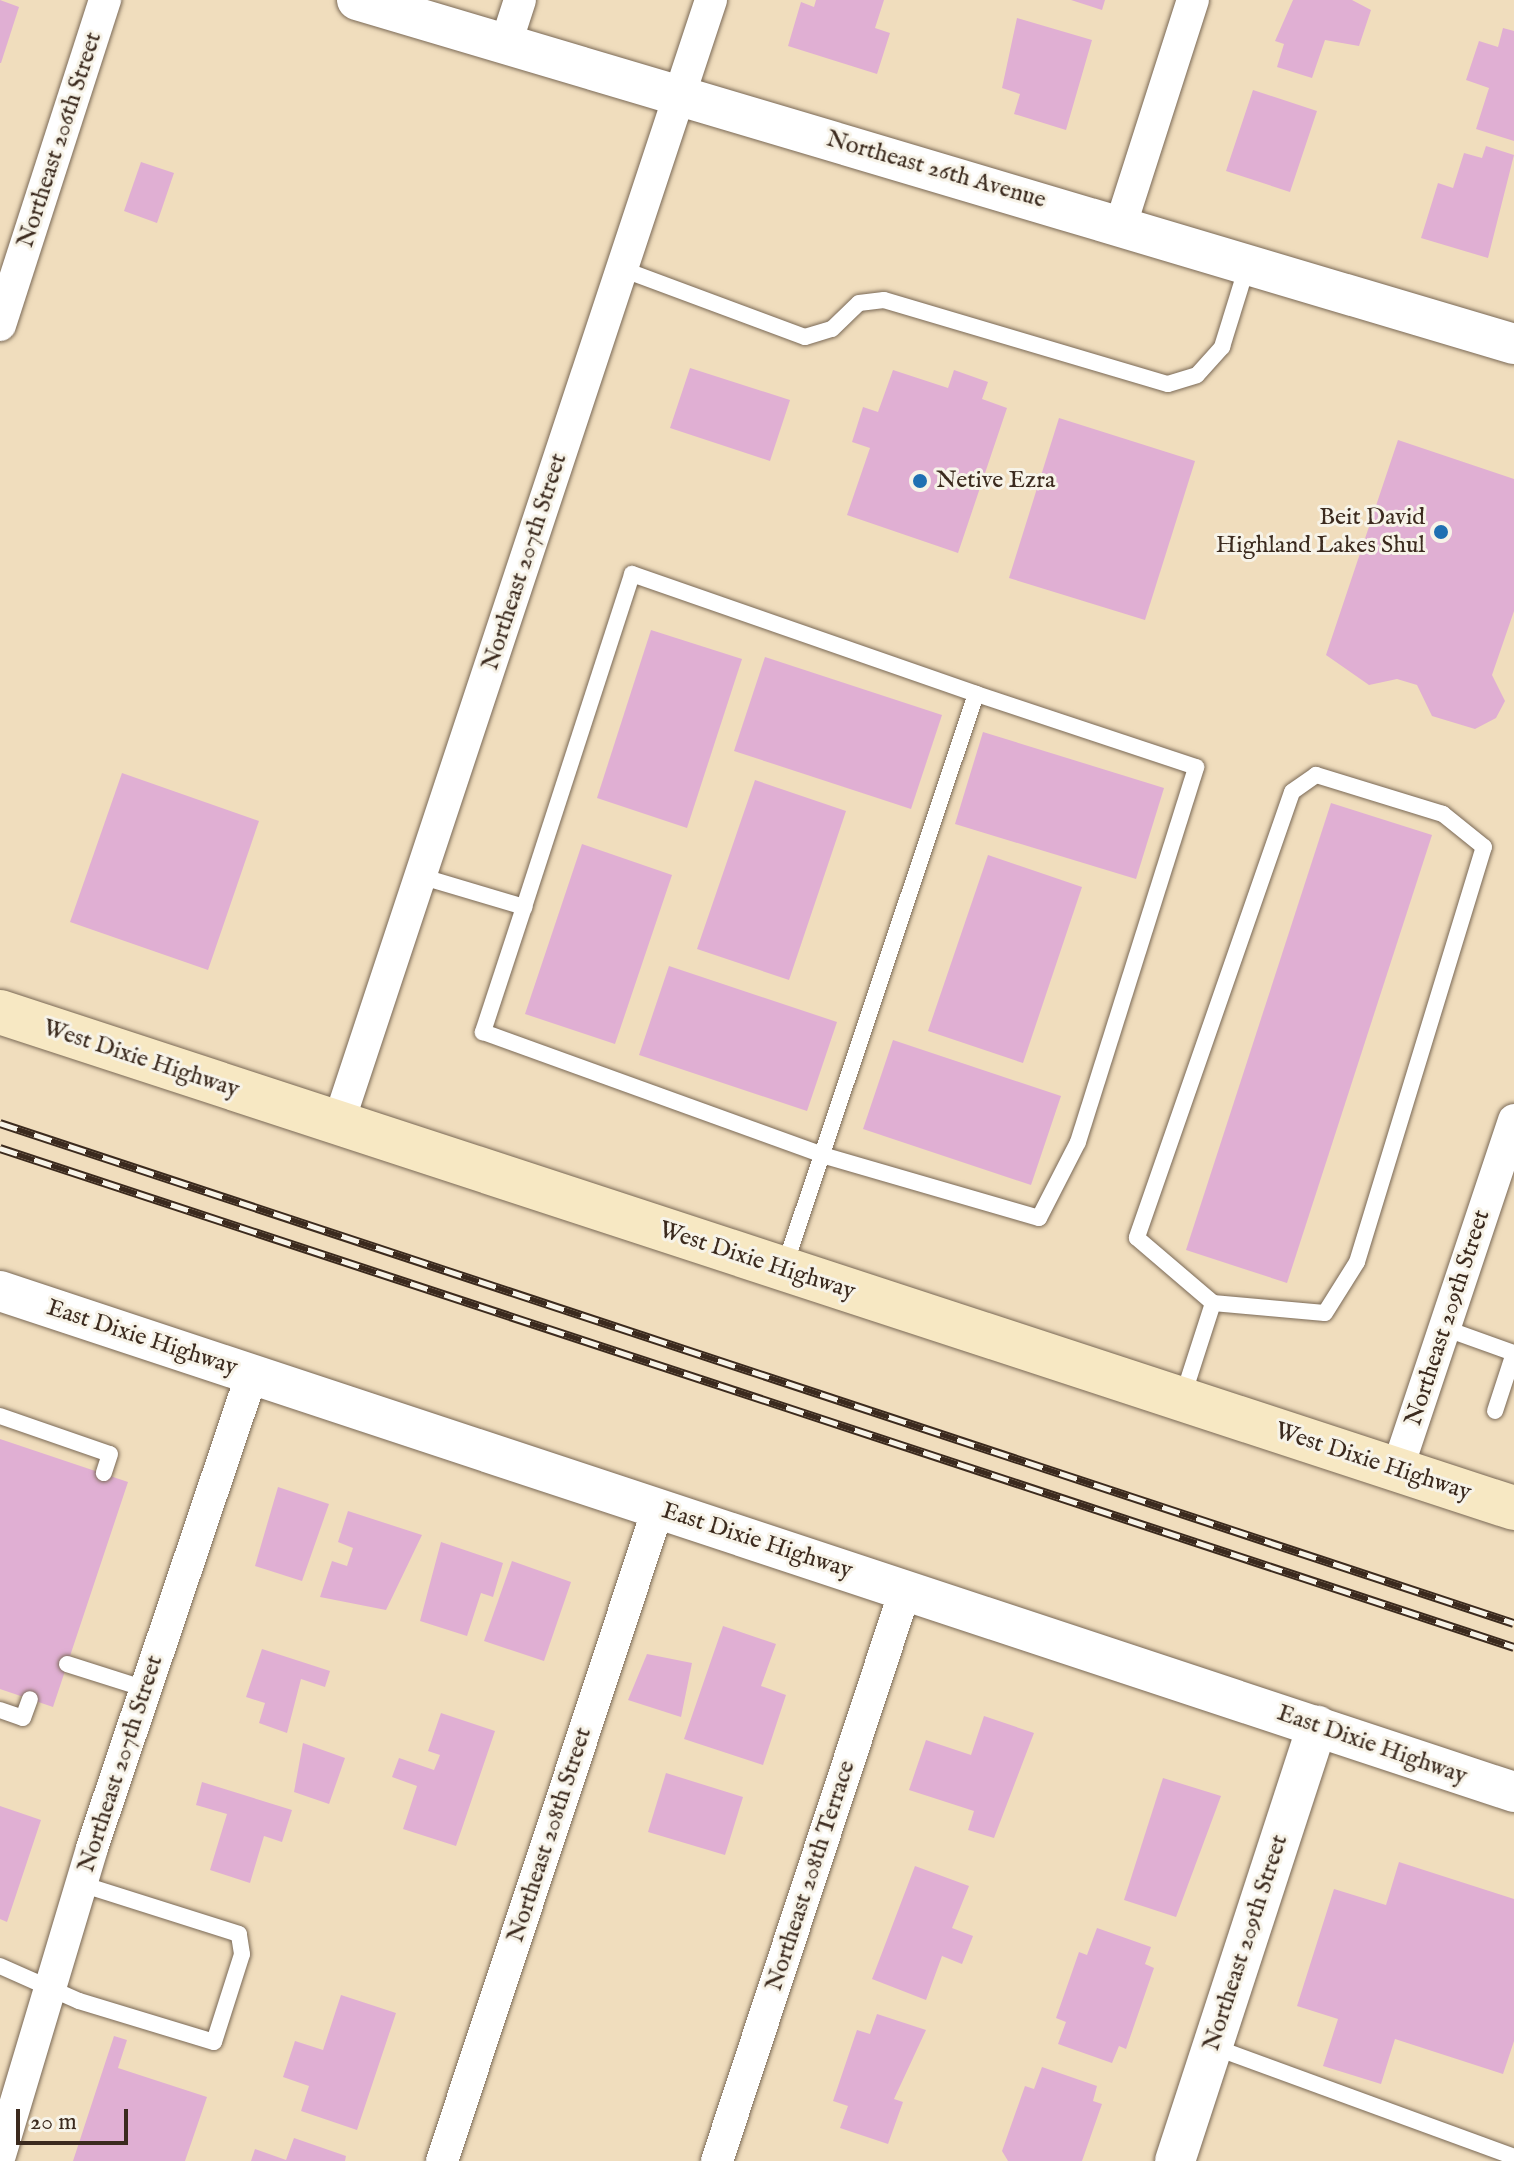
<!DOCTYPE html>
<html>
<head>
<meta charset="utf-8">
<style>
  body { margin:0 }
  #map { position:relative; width:1514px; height:2161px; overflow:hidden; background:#f0ddbd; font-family:"IM FELL English",serif }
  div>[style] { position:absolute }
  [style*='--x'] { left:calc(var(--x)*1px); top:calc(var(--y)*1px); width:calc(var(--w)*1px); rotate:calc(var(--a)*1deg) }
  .building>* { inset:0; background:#e0afd3 }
  .roads { filter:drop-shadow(0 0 2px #7a6956) drop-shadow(0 0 2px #7a6956) }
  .service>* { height:16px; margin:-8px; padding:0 8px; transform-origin:8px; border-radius:8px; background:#fff }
  .minor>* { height:32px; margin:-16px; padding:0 16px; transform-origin:16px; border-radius:16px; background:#fff }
  .tertiary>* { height:40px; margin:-20px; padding:0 20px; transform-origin:20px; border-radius:20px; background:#fff }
  .secondary>* { height:44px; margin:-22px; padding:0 22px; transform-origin:22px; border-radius:22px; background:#f7e8c3 }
  .rail>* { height:9px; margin-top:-4.5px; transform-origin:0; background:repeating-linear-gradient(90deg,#f7f3e8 0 18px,#3b2a1e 0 36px); box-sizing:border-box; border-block:2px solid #3b2a1e }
  .dots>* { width:22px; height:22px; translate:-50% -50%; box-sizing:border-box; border:4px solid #f7f3e8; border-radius:50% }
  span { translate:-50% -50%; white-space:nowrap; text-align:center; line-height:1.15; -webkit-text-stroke:6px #f7f3e8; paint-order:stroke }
  .street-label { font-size:24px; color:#3b2a1e }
  .poi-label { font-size:24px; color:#3b2a1e }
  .left { translate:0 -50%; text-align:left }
  .right { translate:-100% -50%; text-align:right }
  .scale { position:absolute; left:16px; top:2109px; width:112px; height:36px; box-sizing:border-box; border:4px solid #3b2a1e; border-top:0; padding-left:10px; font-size:24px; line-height:28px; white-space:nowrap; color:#3b2a1e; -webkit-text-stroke:6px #f7f3e8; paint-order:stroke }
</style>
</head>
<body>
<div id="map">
  <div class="building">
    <div style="clip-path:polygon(0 0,19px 7px,1px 63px,0 63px)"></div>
    <div style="clip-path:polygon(816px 0,884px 0,875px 28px,890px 33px,877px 74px,788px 46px,801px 2px,814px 7px)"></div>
    <div style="clip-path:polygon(1071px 0,1105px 0,1102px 10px)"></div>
    <div style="clip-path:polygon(1293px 0,1352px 0,1371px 10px,1359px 46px,1325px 40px,1312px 78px,1277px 67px,1284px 44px,1275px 41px)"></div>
    <div style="clip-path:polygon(1017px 18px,1092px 40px,1066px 130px,1014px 114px,1020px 94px,1002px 88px)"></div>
    <div style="clip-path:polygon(1503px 28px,1514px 31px,1514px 141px,1476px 129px,1489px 88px,1466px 80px,1479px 41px,1498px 47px)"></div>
    <div style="clip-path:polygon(1253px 90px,1317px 111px,1290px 192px,1226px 171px)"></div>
    <div style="clip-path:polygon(1486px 146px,1514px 155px,1488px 258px,1421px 238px,1438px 183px,1453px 188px,1464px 153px,1482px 158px)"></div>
    <div style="clip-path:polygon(141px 162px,174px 173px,157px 223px,124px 211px)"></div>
    <div style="clip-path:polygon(690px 368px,790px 400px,770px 461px,670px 428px)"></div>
    <div style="clip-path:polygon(893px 370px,948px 388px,954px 370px,988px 382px,982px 399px,1007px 408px,958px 553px,847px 515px,870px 448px,852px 442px,863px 407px,878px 412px)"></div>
    <div style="clip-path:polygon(1059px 418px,1195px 461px,1145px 620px,1009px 578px)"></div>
    <div style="clip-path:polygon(1398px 440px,1514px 479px,1514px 611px,1492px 675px,1505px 701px,1496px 718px,1475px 729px,1432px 716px,1417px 685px,1397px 679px,1369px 685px,1326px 655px)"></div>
    <div style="clip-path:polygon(651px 630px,742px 659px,687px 828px,597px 798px)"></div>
    <div style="clip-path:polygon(765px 657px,942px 715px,911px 809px,734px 751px)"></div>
    <div style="clip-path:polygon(983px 732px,1164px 788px,1136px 879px,955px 824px)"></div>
    <div style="clip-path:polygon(122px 773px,259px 821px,208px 970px,70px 922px)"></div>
    <div style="clip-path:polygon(755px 780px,846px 811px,789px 980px,697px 949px)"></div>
    <div style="clip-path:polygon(1331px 803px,1432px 835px,1287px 1283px,1186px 1250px)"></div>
    <div style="clip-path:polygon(582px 844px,672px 875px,615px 1044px,525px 1014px)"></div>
    <div style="clip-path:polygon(988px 855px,1082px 887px,1023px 1063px,928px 1031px)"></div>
    <div style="clip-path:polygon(669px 966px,837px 1022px,807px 1111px,639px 1055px)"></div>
    <div style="clip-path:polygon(893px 1040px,1061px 1096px,1031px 1185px,863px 1129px)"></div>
    <div style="clip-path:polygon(0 1439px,128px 1482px,53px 1707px,0 1689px)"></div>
    <div style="clip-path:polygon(278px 1487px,329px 1504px,302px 1581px,255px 1566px)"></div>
    <div style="clip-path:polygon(348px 1511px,422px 1535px,386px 1610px,320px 1597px,332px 1561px,347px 1566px,353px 1548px,338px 1542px)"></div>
    <div style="clip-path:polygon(441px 1542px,503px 1563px,493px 1597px,481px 1593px,467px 1636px,420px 1621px)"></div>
    <div style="clip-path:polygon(512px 1561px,571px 1582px,544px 1661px,484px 1641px)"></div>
    <div style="clip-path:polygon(723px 1626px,776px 1644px,761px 1686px,786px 1695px,763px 1765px,684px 1739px)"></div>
    <div style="clip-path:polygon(262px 1649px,330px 1671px,325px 1687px,301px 1679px,287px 1733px,259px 1723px,265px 1703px,246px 1697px)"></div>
    <div style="clip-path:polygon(647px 1654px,692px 1663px,681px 1717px,628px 1700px)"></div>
    <div style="clip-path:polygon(441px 1713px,495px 1731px,456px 1846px,403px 1829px,417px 1786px,392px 1777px,399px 1758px,434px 1770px,440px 1755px,428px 1751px)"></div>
    <div style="clip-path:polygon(984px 1716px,1034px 1733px,994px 1838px,968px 1830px,974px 1811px,909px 1790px,926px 1740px,971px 1755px)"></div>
    <div style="clip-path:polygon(303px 1743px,345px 1758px,329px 1804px,294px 1792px)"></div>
    <div style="clip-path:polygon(666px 1773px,743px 1797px,725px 1855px,648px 1832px)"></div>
    <div style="clip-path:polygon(1163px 1778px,1221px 1796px,1176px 1917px,1124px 1900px)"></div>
    <div style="clip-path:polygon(202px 1782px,292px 1810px,282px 1842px,264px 1836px,250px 1883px,210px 1870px,227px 1814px,196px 1805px)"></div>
    <div style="clip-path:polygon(0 1806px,41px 1820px,7px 1922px,0 1919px)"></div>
    <div style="clip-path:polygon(1399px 1862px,1514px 1899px,1514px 2041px,1503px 2074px,1395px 2039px,1381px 2084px,1323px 2066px,1338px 2019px,1297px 2006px,1334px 1889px,1386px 1905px)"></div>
    <div style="clip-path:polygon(915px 1866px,969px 1886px,952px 1928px,973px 1936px,962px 1964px,942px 1956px,926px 2000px,872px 1979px)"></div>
    <div style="clip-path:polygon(1097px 1928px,1151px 1947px,1145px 1964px,1154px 1968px,1126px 2049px,1119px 2046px,1112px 2063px,1058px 2044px,1066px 2022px,1056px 2018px,1079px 1952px,1087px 1955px)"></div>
    <div style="clip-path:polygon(341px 1995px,396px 2013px,357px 2130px,301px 2111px,309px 2086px,283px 2077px,295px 2041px,323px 2050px)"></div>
    <div style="clip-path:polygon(877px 2014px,926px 2030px,894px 2099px,903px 2102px,888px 2144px,840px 2128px,848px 2106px,833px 2101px,857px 2030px,870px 2034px)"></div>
    <div style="clip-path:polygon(114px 2036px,127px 2040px,118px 2068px,207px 2097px,185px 2161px,73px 2161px)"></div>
    <div style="clip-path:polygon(1042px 2067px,1097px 2086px,1093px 2101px,1102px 2104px,1082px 2161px,1008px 2161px,1002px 2151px,1025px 2086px,1034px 2089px)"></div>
    <div style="clip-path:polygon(294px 2138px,346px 2156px,345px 2161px,251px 2161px,255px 2149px,286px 2160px)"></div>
  </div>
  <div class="roads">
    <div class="service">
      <div style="--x:622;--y:269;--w:195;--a:20.4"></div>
      <div style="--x:805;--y:337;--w:28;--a:-17"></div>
      <div style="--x:832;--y:329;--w:37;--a:-44"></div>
      <div style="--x:859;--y:303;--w:25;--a:-7"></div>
      <div style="--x:884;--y:300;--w:296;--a:16.5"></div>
      <div style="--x:1168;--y:384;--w:30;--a:-17"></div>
      <div style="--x:1197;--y:375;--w:38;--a:-48"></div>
      <div style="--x:1222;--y:347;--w:88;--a:-72.8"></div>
      <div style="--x:420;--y:876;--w:109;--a:16.6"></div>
      <div style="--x:524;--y:907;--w:350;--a:-72"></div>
      <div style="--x:632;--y:574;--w:364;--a:19.2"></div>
      <div style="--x:976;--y:694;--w:605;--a:108.49"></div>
      <div style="--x:524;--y:907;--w:132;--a:108.2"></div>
      <div style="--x:483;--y:1032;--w:361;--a:19.9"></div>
      <div style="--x:822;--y:1155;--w:226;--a:16.2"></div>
      <div style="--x:1039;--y:1218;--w:85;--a:-62.8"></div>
      <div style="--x:1078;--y:1142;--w:393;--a:-72.5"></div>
      <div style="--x:1196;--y:767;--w:232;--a:-161.6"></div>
      <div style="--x:1444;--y:1328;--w:74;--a:19.7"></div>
      <div style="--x:1514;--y:1353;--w:61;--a:108.1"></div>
      <div style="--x:1182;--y:1399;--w:101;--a:-72.1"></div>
      <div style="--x:1213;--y:1303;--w:112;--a:5.1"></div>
      <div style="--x:1325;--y:1313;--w:60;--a:-57.9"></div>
      <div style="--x:1357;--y:1262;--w:434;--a:-73"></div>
      <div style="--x:1484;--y:847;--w:53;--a:-141.2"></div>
      <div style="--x:1443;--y:814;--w:133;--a:-162.9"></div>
      <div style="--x:1316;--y:775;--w:29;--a:145"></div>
      <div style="--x:1292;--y:792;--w:472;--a:109.2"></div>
      <div style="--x:1137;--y:1238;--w:100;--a:40.5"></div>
      <div style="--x:0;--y:1416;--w:116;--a:19.1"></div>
      <div style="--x:110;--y:1454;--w:20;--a:108"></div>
      <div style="--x:67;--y:1664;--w:83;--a:17.6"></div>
      <div style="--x:0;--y:1710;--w:24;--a:19"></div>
      <div style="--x:23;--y:1718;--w:20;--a:-70"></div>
      <div style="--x:0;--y:1966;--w:86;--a:23.9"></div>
      <div style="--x:79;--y:2001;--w:141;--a:16.9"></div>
      <div style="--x:214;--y:2042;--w:92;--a:-72.3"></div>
      <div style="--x:242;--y:1954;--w:20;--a:-99"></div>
      <div style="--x:239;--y:1934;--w:166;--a:-162.4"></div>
      <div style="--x:1214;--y:2047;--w:320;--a:20.1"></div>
    </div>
    <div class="minor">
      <div style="--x:506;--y:43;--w:45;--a:-72"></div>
      <div style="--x:1121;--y:224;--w:235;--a:-72.2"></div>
      <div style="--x:0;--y:325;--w:342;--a:-72.1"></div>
      <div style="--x:338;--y:1124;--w:1184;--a:-71.64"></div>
      <div style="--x:1397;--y:1470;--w:369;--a:-71.5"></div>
      <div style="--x:0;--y:2155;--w:320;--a:-73.3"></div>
      <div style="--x:92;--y:1848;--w:500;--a:-71.35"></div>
      <div style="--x:442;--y:2161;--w:687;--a:-71.67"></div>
      <div style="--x:717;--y:2161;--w:600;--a:-71.75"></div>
    </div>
    <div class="tertiary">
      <div style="--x:357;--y:0;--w:1207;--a:16.56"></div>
      <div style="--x:0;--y:1291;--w:1595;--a:18.31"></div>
      <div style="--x:1175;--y:2161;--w:458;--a:-71.9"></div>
    </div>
    <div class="secondary">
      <div style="--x:0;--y:1012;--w:1593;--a:18.14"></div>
    </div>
  </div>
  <div class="rail">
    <div style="--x:0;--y:1123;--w:1594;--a:18.28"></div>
    <div style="--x:0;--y:1148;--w:1594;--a:18.24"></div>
  </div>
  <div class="dots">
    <div style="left:920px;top:481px;background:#1f6fb2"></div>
    <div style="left:1441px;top:532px;background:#1f6fb2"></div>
  </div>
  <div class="street-label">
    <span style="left:60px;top:140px;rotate:-72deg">Northeast 206th Street</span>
    <span style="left:936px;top:170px;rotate:16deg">Northeast 26th Avenue</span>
    <span style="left:525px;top:562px;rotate:-72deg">Northeast 207th Street</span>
    <span style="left:141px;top:1059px;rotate:18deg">West Dixie Highway</span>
    <span style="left:757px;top:1261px;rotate:18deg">West Dixie Highway</span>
    <span style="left:1448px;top:1318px;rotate:-72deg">Northeast 209th Street</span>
    <span style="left:142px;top:1338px;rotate:18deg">East Dixie Highway</span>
    <span style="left:1373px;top:1462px;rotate:18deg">West Dixie Highway</span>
    <span style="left:757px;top:1541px;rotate:18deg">East Dixie Highway</span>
    <span style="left:1372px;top:1745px;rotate:19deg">East Dixie Highway</span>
    <span style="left:121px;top:1764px;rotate:-72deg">Northeast 207th Street</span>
    <span style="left:550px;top:1835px;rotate:-72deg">Northeast 208th Street</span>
    <span style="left:811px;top:1876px;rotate:-72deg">Northeast 208th Terrace</span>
    <span style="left:1246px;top:1943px;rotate:-72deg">Northeast 209th Street</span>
  </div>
  <div class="poi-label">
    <span class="left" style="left:936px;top:481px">Netive Ezra</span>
    <span class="right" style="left:1425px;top:532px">Beit David<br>Highland Lakes Shul</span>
  </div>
  <div class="scale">20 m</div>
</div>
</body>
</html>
